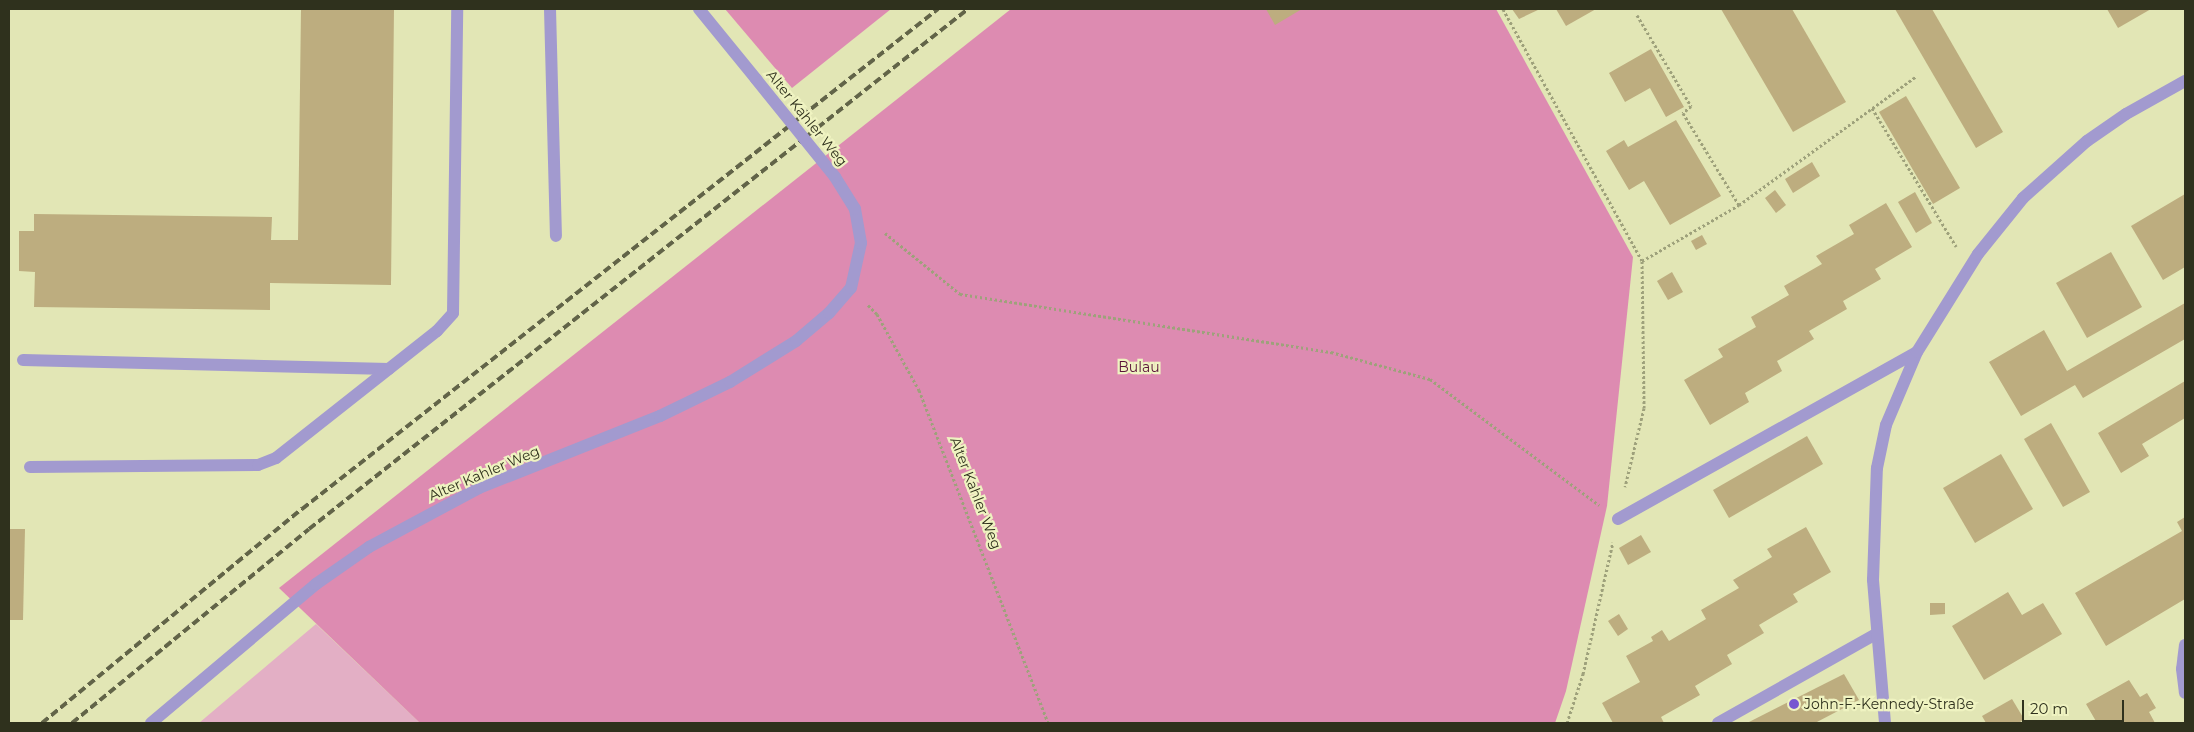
<!DOCTYPE html>
<html>
<head>
<meta charset="utf-8">
<style>
  body { margin:0 }
  #map { position:relative; width:2194px; height:732px; overflow:hidden; background:#e2e6b5; font-family:Montserrat,sans-serif }
  div>[style] { position:absolute }
  [style*='--x'] { left:calc(var(--x)*1px); top:calc(var(--y)*1px); width:calc(var(--w)*1px); rotate:calc(var(--a)*1deg) }
  .green>* { inset:0; background:#e3afc5 }
  .forest>* { inset:0; background:#dd8bb1 }
  .building>* { inset:0; background:#bdad7f }
  .path>* { height:3px; margin-top:-1.5px; transform-origin:0; background:repeating-linear-gradient(90deg,#9ea17b 0 2.5px,transparent 0 5px) }
  .service>* { height:12px; margin:-6px; padding:0 6px; transform-origin:6px; border-radius:6px; background:#a29acf }
  .minor>* { height:12px; margin:-6px; padding:0 6px; transform-origin:6px; border-radius:6px; background:#a29acf }
  .rail>* { height:4px; margin-top:-2px; transform-origin:0; background:repeating-linear-gradient(90deg,#626448 0 8px,transparent 0 12px) }
  .service-bridge>* { height:12px; margin:-6px; padding:0 6px; transform-origin:6px; border-radius:6px; background:#a29acf }
  .dots>* { width:14px; height:14px; translate:-50% -50%; box-sizing:border-box; border:2px solid #eff3c1; border-radius:50% }
  span { translate:-50% -50%; white-space:nowrap; text-align:center; line-height:1.15; -webkit-text-stroke:4.5px #eff3c1; paint-order:stroke }
  .street-label { font-size:14px; color:#2f311d }
  .park-label { font-size:14px; color:#5a123a }
  .poi-label { font-size:14px; color:#2f311d }
  .left { translate:0 -50%; text-align:left }
  .frame { position:absolute; inset:0; border:10px solid #2f311d; pointer-events:none }
  .scale { position:absolute; left:2022px; top:700px; width:102px; height:22px; box-sizing:border-box; border:2px solid #2f311d; border-top:0; padding-left:6px; font-size:15px; line-height:18px; white-space:nowrap; color:#2f311d; -webkit-text-stroke:4px #eff3c1; paint-order:stroke }
</style>
</head>
<body>
<div id="map">
  <div class="green">
    <div style="clip-path:polygon(316px 624px,420px 723px,199px 723px)"></div>
  </div>
  <div class="forest">
    <div style="clip-path:polygon(725px 9px,891px 9px,792px 88px)"></div>
    <div style="clip-path:polygon(1011px 9px,1496px 9px,1633px 257px,1607px 506px,1566px 691px,1555px 723px,420px 723px,279px 588px)"></div>
  </div>
  <div class="building">
    <div style="clip-path:polygon(301px 9px,394px 9px,391px 285px,270px 283px,270px 310px,34px 307px,35px 272px,19px 271px,19px 231px,34px 231px,34px 214px,272px 217px,271px 240px,298px 240px)"></div>
    <div style="clip-path:polygon(1266px 9px,1302px 9px,1275px 25px)"></div>
    <div style="clip-path:polygon(1512px 9px,1540px 9px,1519px 19px)"></div>
    <div style="clip-path:polygon(1556px 9px,1596px 9px,1566px 26px)"></div>
    <div style="clip-path:polygon(1721px 9px,1792px 9px,1846px 102px,1793px 132px)"></div>
    <div style="clip-path:polygon(1895px 9px,1932px 9px,2003px 132px,1976px 148px)"></div>
    <div style="clip-path:polygon(2107px 9px,2151px 9px,2118px 28px)"></div>
    <div style="clip-path:polygon(1651px 49px,1684px 107px,1666px 117px,1650px 88px,1625px 102px,1609px 73px)"></div>
    <div style="clip-path:polygon(1906px 96px,1960px 188px,1933px 204px,1879px 112px)"></div>
    <div style="clip-path:polygon(1676px 120px,1721px 196px,1670px 225px,1644px 181px,1629px 190px,1606px 151px,1624px 140px,1628px 147px)"></div>
    <div style="clip-path:polygon(1812px 162px,1820px 176px,1793px 193px,1785px 179px)"></div>
    <div style="clip-path:polygon(1775px 190px,1786px 205px,1776px 213px,1765px 198px)"></div>
    <div style="clip-path:polygon(1915px 192px,1932px 223px,1916px 233px,1898px 202px)"></div>
    <div style="clip-path:polygon(2185px 194px,2185px 267px,2163px 280px,2131px 226px)"></div>
    <div style="clip-path:polygon(1886px 203px,1912px 247px,1875px 269px,1881px 279px,1843px 301px,1847px 309px,1809px 331px,1814px 339px,1777px 361px,1782px 371px,1745px 393px,1749px 402px,1710px 425px,1684px 380px,1723px 357px,1718px 349px,1756px 327px,1751px 317px,1789px 295px,1784px 286px,1822px 264px,1816px 256px,1854px 234px,1849px 225px)"></div>
    <div style="clip-path:polygon(1702px 235px,1707px 244px,1696px 250px,1691px 241px)"></div>
    <div style="clip-path:polygon(2111px 252px,2142px 307px,2087px 338px,2056px 283px)"></div>
    <div style="clip-path:polygon(1672px 272px,1683px 292px,1668px 300px,1657px 281px)"></div>
    <div style="clip-path:polygon(2185px 303px,2185px 339px,2083px 398px,2075px 385px,2021px 416px,1989px 362px,2044px 330px,2067px 371px)"></div>
    <div style="clip-path:polygon(2185px 381px,2185px 418px,2142px 444px,2149px 456px,2121px 473px,2098px 433px)"></div>
    <div style="clip-path:polygon(2051px 423px,2090px 492px,2063px 507px,2024px 439px)"></div>
    <div style="clip-path:polygon(1807px 436px,1823px 464px,1729px 518px,1713px 490px)"></div>
    <div style="clip-path:polygon(2001px 454px,2033px 509px,1975px 543px,1943px 488px)"></div>
    <div style="clip-path:polygon(2185px 517px,2185px 599px,2106px 646px,2075px 593px,2182px 531px,2177px 522px)"></div>
    <div style="clip-path:polygon(1806px 527px,1831px 572px,1793px 594px,1798px 602px,1759px 625px,1764px 633px,1727px 655px,1732px 664px,1695px 686px,1700px 695px,1661px 717px,1664px 723px,1613px 723px,1602px 703px,1640px 682px,1626px 656px,1653px 641px,1651px 637px,1662px 630px,1669px 641px,1706px 619px,1701px 610px,1739px 588px,1733px 580px,1772px 557px,1767px 549px)"></div>
    <div style="clip-path:polygon(9px 529px,25px 529px,23px 620px,9px 620px)"></div>
    <div style="clip-path:polygon(1641px 535px,1651px 552px,1628px 565px,1619px 548px)"></div>
    <div style="clip-path:polygon(2008px 592px,2022px 615px,2043px 603px,2062px 634px,1984px 680px,1952px 626px)"></div>
    <div style="clip-path:polygon(1930px 603px,1945px 603px,1945px 614px,1930px 615px)"></div>
    <div style="clip-path:polygon(1619px 614px,1628px 629px,1618px 636px,1608px 621px)"></div>
    <div style="clip-path:polygon(1844px 674px,1859px 700px,1815px 723px,1747px 723px)"></div>
    <div style="clip-path:polygon(2129px 680px,2140px 697px,2147px 693px,2156px 708px,2149px 712px,2155px 723px,2097px 723px,2086px 704px)"></div>
    <div style="clip-path:polygon(2012px 699px,2024px 719px,2019px 723px,1986px 723px,1982px 716px)"></div>
  </div>
  <div class="path">
    <div style="--x:1503;--y:9;--w:288;--a:61.1"></div>
    <div style="--x:1642;--y:261;--w:147;--a:89.2"></div>
    <div style="--x:1644;--y:408;--w:81;--a:103.5"></div>
    <div style="--x:1637;--y:15;--w:106;--a:59.3"></div>
    <div style="--x:1691;--y:106;--w:11;--a:139"></div>
    <div style="--x:1683;--y:113;--w:108;--a:58.7"></div>
    <div style="--x:1872;--y:108;--w:162;--a:58.7"></div>
    <div style="--x:885;--y:233;--w:97;--a:39.1"></div>
    <div style="--x:960;--y:294;--w:376;--a:8.9"></div>
    <div style="--x:1331;--y:352;--w:103;--a:15.3"></div>
    <div style="--x:1430;--y:379;--w:211;--a:36.7"></div>
    <div style="--x:1642;--y:261;--w:112;--a:-30"></div>
    <div style="--x:1739;--y:205;--w:218;--a:-36"></div>
    <div style="--x:868;--y:305;--w:13;--a:45"></div>
    <div style="--x:877;--y:314;--w:87;--a:61.1"></div>
    <div style="--x:919;--y:390;--w:357;--a:68.8"></div>
    <div style="--x:1567;--y:723;--w:52;--a:-71.9"></div>
    <div style="--x:1583;--y:674;--w:135;--a:-77.2"></div>
  </div>
  <div class="service">
    <div style="--x:550;--y:9;--w:227;--a:88.5"></div>
    <div style="--x:699;--y:9;--w:90;--a:50.8"></div>
    <div style="--x:23;--y:360;--w:366;--a:1.4"></div>
    <div style="--x:30;--y:467;--w:228;--a:-0.5"></div>
    <div style="--x:258;--y:465;--w:19;--a:-21"></div>
    <div style="--x:276;--y:458;--w:205;--a:-38.3"></div>
    <div style="--x:437;--y:331;--w:24;--a:-48"></div>
    <div style="--x:453;--y:313;--w:304;--a:-89.2"></div>
    <div style="--x:151;--y:723;--w:216;--a:-40.1"></div>
    <div style="--x:316;--y:584;--w:65;--a:-34.9"></div>
    <div style="--x:369;--y:547;--w:125;--a:-28.2"></div>
    <div style="--x:479;--y:488;--w:195;--a:-21.7"></div>
    <div style="--x:660;--y:416;--w:78;--a:-25.9"></div>
    <div style="--x:730;--y:382;--w:78;--a:-31.8"></div>
    <div style="--x:796;--y:341;--w:43;--a:-40.3"></div>
    <div style="--x:829;--y:313;--w:33;--a:-49"></div>
    <div style="--x:851;--y:288;--w:46;--a:-77.5"></div>
    <div style="--x:861;--y:243;--w:35;--a:-100"></div>
    <div style="--x:855;--y:209;--w:38;--a:-122"></div>
  </div>
  <div class="minor">
    <div style="--x:1618;--y:519;--w:342;--a:-29.2"></div>
    <div style="--x:2185;--y:645;--w:24;--a:97"></div>
    <div style="--x:2182;--y:669;--w:24;--a:83"></div>
    <div style="--x:1718;--y:723;--w:181;--a:-29.4"></div>
    <div style="--x:1885;--y:723;--w:144;--a:-94.8"></div>
    <div style="--x:1873;--y:580;--w:112;--a:-88"></div>
    <div style="--x:1877;--y:468;--w:44;--a:-78.2"></div>
    <div style="--x:1886;--y:425;--w:79;--a:-67"></div>
    <div style="--x:1917;--y:352;--w:115;--a:-58.1"></div>
    <div style="--x:1978;--y:254;--w:72;--a:-51.2"></div>
    <div style="--x:2023;--y:198;--w:86;--a:-41.7"></div>
    <div style="--x:2087;--y:141;--w:47;--a:-34.7"></div>
    <div style="--x:2126;--y:114;--w:68;--a:-29.2"></div>
  </div>
  <div class="rail">
    <div style="--x:42;--y:723;--w:337;--a:-39.5"></div>
    <div style="--x:302;--y:509;--w:809;--a:-38.17"></div>
    <div style="--x:72;--y:723;--w:306;--a:-39.3"></div>
    <div style="--x:309;--y:529;--w:839;--a:-38.28"></div>
  </div>
  <div class="service-bridge">
    <div style="--x:756;--y:79;--w:126;--a:51.1"></div>
  </div>
  <div class="dots">
    <div style="left:1794px;top:704px;background:#7757d1"></div>
  </div>
  <div class="street-label">
    <span style="left:807px;top:118px;rotate:51deg">Alter Kahler Weg</span>
    <span style="left:484px;top:473px;rotate:-23deg">Alter Kahler Weg</span>
    <span style="left:976px;top:493px;rotate:69deg">Alter Kahler Weg</span>
  </div>
  <div class="park-label">
    <span style="left:1139px;top:367px">Bulau</span>
  </div>
  <div class="poi-label">
    <span class="left" style="left:1804px;top:704px">John-F.-Kennedy-Straße</span>
  </div>
  <div class="frame"></div>
  <div class="scale">20 m</div>
</div>
</body>
</html>
